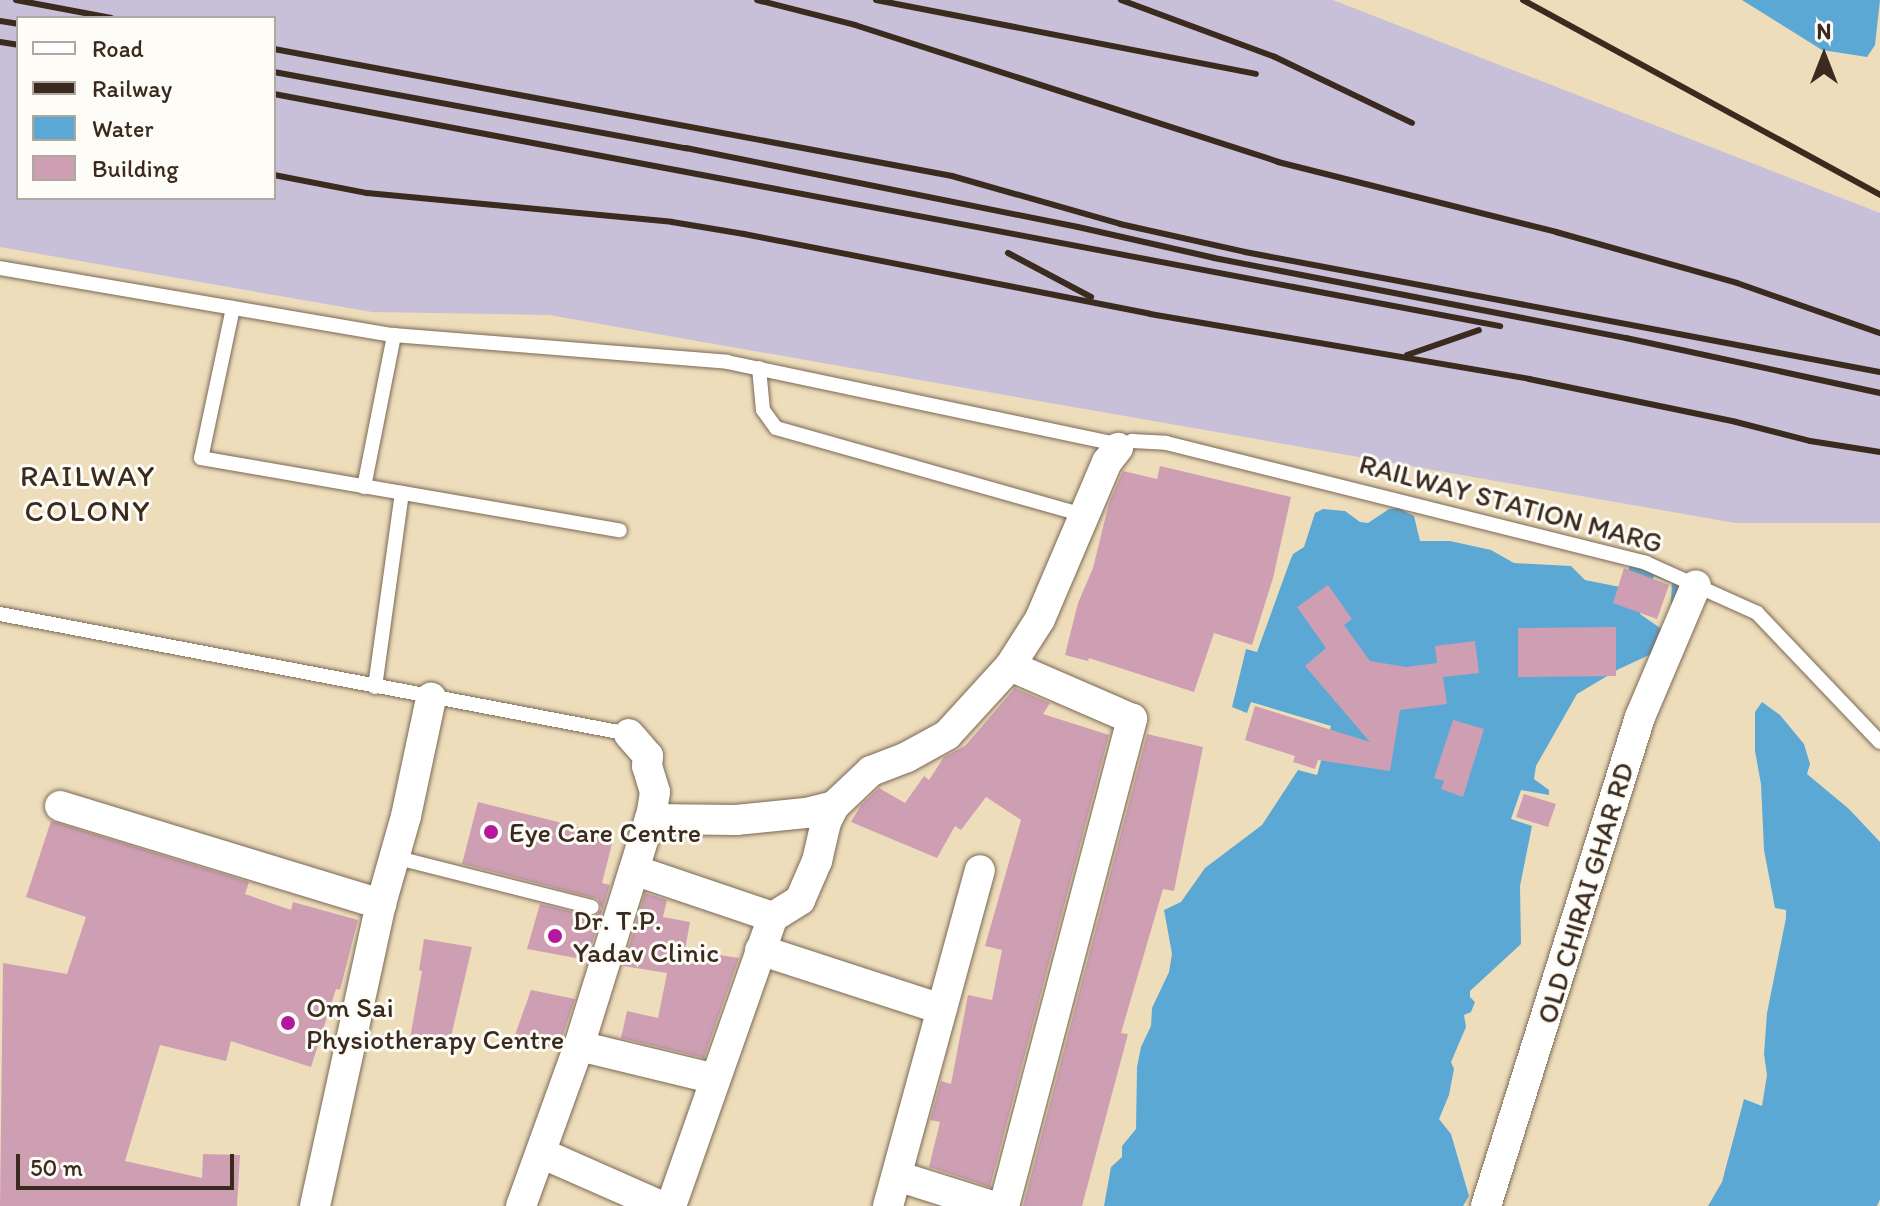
<!DOCTYPE html>
<html>
<head>
<meta charset="utf-8">
<style>
  body { margin:0 }
  #map { position:relative; width:1880px; height:1206px; overflow:hidden; background:#edb; font-family:Itim,sans-serif }
  div>[style] { position:absolute }
  [style*='--x'] { left:calc(var(--x)*1px); top:calc(var(--y)*1px); width:calc(var(--w)*1px); rotate:calc(var(--a)*1deg) }
  .industrial>* { inset:0; background:#c8bfd8 }
  .water>* { inset:0; background:#5ca8d5 }
  .building>* { inset:0; background:#ce9fb3 }
  .roads { filter:drop-shadow(0 0 2px #7a6955) drop-shadow(0 0 2px #7a6955) }
  .lane>* { height:14px; margin:-7px; padding:0 7px; transform-origin:7px; border-radius:7px; background:#fff }
  .street>* { height:30px; margin:-15px; padding:0 15px; transform-origin:15px; border-radius:15px; background:#fff }
  .rail>* { height:6px; margin:-3px; padding:0 3px; transform-origin:3px; border-radius:3px; background:#3b2a1e }
  .dots>* { width:22px; height:22px; translate:-50% -50%; box-sizing:border-box; border:4px solid #fdfcf7; border-radius:50% }
  span { translate:-50% -50%; white-space:nowrap; text-align:center; line-height:1.15; -webkit-text-stroke:6px #fdfcf7; paint-order:stroke }
  .street-label { font-size:28px; color:#3b2a1e }
  .poi-label { font-size:28px; color:#3b2a1e }
  .left { translate:0 -50%; text-align:left }
  .neighbourhood-label { font-size:30px; color:#3b2a1e; letter-spacing:2px }
  .legend { position:absolute; left:16px; top:16px; width:260px; height:184px; box-sizing:border-box; background:#fdfcf7; border:2px solid #afa8a0; margin:0; padding:10px 14px; list-style:none; font-size:24px; color:#3b2a1e }
  .legend li { display:flex; align-items:center; gap:16px; height:40px }
  .legend b { width:40px; border:2px solid #afa8a0 }
  .north { position:absolute; left:1784px; top:16px; width:80px; height:80px; -webkit-text-stroke:6px #fdfcf7; paint-order:stroke; rotate:0deg; font-size:22px; font-weight:700; line-height:32px; text-align:center; color:#3b2a1e }
  .north::after { content:''; display:block; margin:auto; width:28px; height:36px; background:#3b2a1e; clip-path:polygon(50% 0,100% 100%,50% 72%,0 100%) }
  .scale { position:absolute; left:16px; top:1154px; width:218px; height:36px; box-sizing:border-box; border:4px solid #3b2a1e; border-top:0; padding-left:10px; font-size:24px; line-height:28px; white-space:nowrap; color:#3b2a1e; -webkit-text-stroke:6px #fdfcf7; paint-order:stroke }
</style>
</head>
<body>
<div id="map">
  <div class="industrial">
    <div style="clip-path:polygon(evenodd,0 0,1333px 0,1880px 213px,1880px 523px,1735px 523px,549px 315px,372px 312px,0 247px,0 0,18px 18px,274px 18px,274px 198px,18px 198px,18px 18px)"></div>
  </div>
  <div class="water">
    <div style="clip-path:polygon(1742px 0,1880px 0,1875px 45px,1867px 57px,1822px 50px)"></div>
    <div style="clip-path:polygon(1398px 508px,1414px 516px,1420px 541px,1450px 541px,1491px 550px,1514px 563px,1571px 566px,1585px 580px,1615px 586px,1622px 587px,1627px 580px,1630px 562px,1683px 580px,1670px 619px,1672px 583px,1654px 576px,1640px 614px,1663px 630px,1660px 650px,1619px 669px,1577px 694px,1536px 766px,1534px 779px,1549px 790px,1549px 795px,1521px 790px,1511px 819px,1532px 826px,1520px 886px,1521px 944px,1470px 991px,1470px 997px,1475px 1002px,1471px 1012px,1464px 1015px,1466px 1027px,1451px 1062px,1454px 1069px,1449px 1095px,1439px 1119px,1451px 1134px,1469px 1196px,1463px 1206px,1104px 1206px,1111px 1167px,1122px 1157px,1122px 1146px,1136px 1129px,1137px 1067px,1141px 1047px,1151px 1026px,1152px 1008px,1169px 972px,1172px 954px,1164px 910px,1181px 902px,1205px 868px,1262px 825px,1298px 770px,1317px 775px,1331px 726px,1251px 702px,1247px 713px,1232px 707px,1246px 649px,1257px 652px,1290px 561px,1293px 554px,1304px 547px,1315px 513px,1323px 509px,1345px 511px,1360px 522px,1368px 523px,1389px 509px)"></div>
    <div style="clip-path:polygon(1762px 702px,1780px 715px,1804px 744px,1810px 764px,1807px 774px,1849px 809px,1880px 842px,1880px 1199px,1877px 1206px,1708px 1206px,1722px 1182px,1744px 1099px,1762px 1106px,1767px 1075px,1764px 1054px,1767px 1013px,1786px 918px,1786px 910px,1775px 908px,1764px 850px,1761px 784px,1755px 751px,1755px 712px)"></div>
  </div>
  <div class="building">
    <div style="clip-path:polygon(1160px 466px,1291px 497px,1273px 578px,1252px 645px,1214px 633px,1194px 692px,1089px 658px,1088px 661px,1065px 655px,1078px 603px,1093px 568px,1109px 503px,1123px 471px,1157px 479px)"></div>
    <div style="clip-path:polygon(1624px 568px,1669px 585px,1657px 619px,1613px 603px)"></div>
    <div style="clip-path:polygon(1328px 585px,1352px 619px,1344px 625px,1370px 661px,1406px 667px,1437px 663px,1435px 646px,1475px 641px,1479px 673px,1443px 677px,1447px 704px,1400px 710px,1390px 771px,1318px 760px,1315px 769px,1293px 762px,1295px 756px,1245px 740px,1255px 706px,1370px 742px,1305px 666px,1326px 648px,1297px 607px)"></div>
    <div style="clip-path:polygon(1616px 627px,1616px 676px,1518px 677px,1518px 628px)"></div>
    <div style="clip-path:polygon(1015px 688px,1050px 703px,1043px 714px,1109px 735px,990px 1187px,929px 1167px,940px 1122px,930px 1120px,941px 1081px,951px 1084px,968px 995px,992px 1000px,1002px 950px,985px 946px,1021px 820px,986px 797px,961px 830px,955px 826px,937px 858px,851px 822px,861px 805px,879px 788px,905px 803px,924px 776px,929px 780px,944px 757px,965px 746px)"></div>
    <div style="clip-path:polygon(1453px 720px,1484px 729px,1463px 797px,1441px 789px,1444px 781px,1434px 778px)"></div>
    <div style="clip-path:polygon(1147px 734px,1203px 747px,1174px 891px,1163px 889px,1121px 1033px,1128px 1034px,1082px 1206px,1023px 1206px)"></div>
    <div style="clip-path:polygon(1524px 794px,1556px 804px,1548px 827px,1516px 817px)"></div>
    <div style="clip-path:polygon(478px 802px,614px 836px,602px 883px,610px 885px,587px 960px,527px 949px,540px 904px,594px 917px,602px 909px,598px 899px,462px 864px)"></div>
    <div style="clip-path:polygon(51px 821px,249px 882px,245px 894px,291px 910px,293px 902px,358px 920px,340px 990px,336px 989px,311px 1067px,231px 1041px,226px 1061px,160px 1045px,125px 1161px,202px 1178px,203px 1154px,240px 1155px,237px 1206px,0 1206px,3px 963px,67px 974px,86px 917px,26px 897px)"></div>
    <div style="clip-path:polygon(645px 893px,667px 900px,663px 917px,690px 922px,685px 950px,739px 958px,704px 1058px,621px 1038px,627px 1011px,658px 1018px,667px 973px,623px 966px)"></div>
    <div style="clip-path:polygon(424px 939px,472px 947px,449px 1045px,410px 1038px,422px 971px,419px 970px)"></div>
    <div style="clip-path:polygon(531px 990px,575px 999px,558px 1050px,515px 1035px)"></div>
  </div>
  <div class="roads">
    <div class="lane">
      <div style="--x:0;--y:268;--w:400;--a:9.7"></div>
      <div style="--x:394;--y:335;--w:334;--a:4.6"></div>
      <div style="--x:727;--y:362;--w:402;--a:11.9"></div>
      <div style="--x:233;--y:308;--w:153;--a:102"></div>
      <div style="--x:201;--y:458;--w:425;--a:9.8"></div>
      <div style="--x:759;--y:368;--w:42;--a:84.6"></div>
      <div style="--x:763;--y:410;--w:22;--a:54"></div>
      <div style="--x:776;--y:428;--w:320;--a:15.8"></div>
      <div style="--x:1118;--y:448;--w:16;--a:-27"></div>
      <div style="--x:1132;--y:441;--w:34;--a:3"></div>
      <div style="--x:1166;--y:443;--w:495;--a:14"></div>
      <div style="--x:1646;--y:563;--w:122;--a:24.2"></div>
      <div style="--x:1757;--y:613;--w:178;--a:46.4"></div>
      <div style="--x:364;--y:487;--w:155;--a:-78.8"></div>
      <div style="--x:0;--y:614;--w:640;--a:10.8"></div>
      <div style="--x:375;--y:687;--w:196;--a:-82.1"></div>
      <div style="--x:394;--y:857;--w:204;--a:14.2"></div>
    </div>
    <div class="street">
      <div style="--x:60;--y:806;--w:336;--a:17"></div>
      <div style="--x:650;--y:819;--w:86;--a:0.7"></div>
      <div style="--x:736;--y:820;--w:70;--a:-5.7"></div>
      <div style="--x:806;--y:813;--w:29;--a:-14"></div>
      <div style="--x:834;--y:806;--w:51;--a:-43.4"></div>
      <div style="--x:871;--y:771;--w:39;--a:-21"></div>
      <div style="--x:907;--y:757;--w:46;--a:-28.8"></div>
      <div style="--x:947;--y:735;--w:93;--a:-47.6"></div>
      <div style="--x:1010;--y:666;--w:56;--a:-57.4"></div>
      <div style="--x:1040;--y:619;--w:171;--a:-66.9"></div>
      <div style="--x:1107;--y:462;--w:18;--a:-52"></div>
      <div style="--x:634;--y:870;--w:147;--a:18.7"></div>
      <div style="--x:760;--y:950;--w:191;--a:18"></div>
      <div style="--x:579;--y:1046;--w:140;--a:13.6"></div>
      <div style="--x:541;--y:1153;--w:131;--a:23.8"></div>
      <div style="--x:897;--y:1176;--w:100;--a:17.5"></div>
      <div style="--x:315;--y:1206;--w:309;--a:-77.7"></div>
      <div style="--x:381;--y:904;--w:91;--a:-74.1"></div>
      <div style="--x:406;--y:816;--w:121;--a:-78"></div>
      <div style="--x:521;--y:1206;--w:170;--a:-70.1"></div>
      <div style="--x:579;--y:1046;--w:246;--a:-72.7"></div>
      <div style="--x:652;--y:811;--w:19;--a:-81"></div>
      <div style="--x:655;--y:792;--w:27;--a:-107"></div>
      <div style="--x:647;--y:766;--w:10;--a:-84"></div>
      <div style="--x:648;--y:756;--w:29;--a:-131"></div>
      <div style="--x:671;--y:1206;--w:306;--a:-70.6"></div>
      <div style="--x:773;--y:917;--w:32;--a:-32"></div>
      <div style="--x:800;--y:900;--w:43;--a:-66.4"></div>
      <div style="--x:817;--y:861;--w:40;--a:-77"></div>
      <div style="--x:826;--y:822;--w:18;--a:-63"></div>
      <div style="--x:888;--y:1206;--w:348;--a:-74.7"></div>
      <div style="--x:1004;--y:1206;--w:504;--a:-75.27"></div>
      <div style="--x:1132;--y:719;--w:133;--a:-156.5"></div>
      <div style="--x:1486;--y:1206;--w:513;--a:-72.52"></div>
      <div style="--x:1640;--y:717;--w:143;--a:-67"></div>
    </div>
  </div>
  <div class="rail">
    <div style="--x:16;--y:0;--w:97;--a:10.7"></div>
    <div style="--x:757;--y:0;--w:101;--a:14.3"></div>
    <div style="--x:855;--y:25;--w:445;--a:17.9"></div>
    <div style="--x:1278;--y:162;--w:287;--a:14.1"></div>
    <div style="--x:1556;--y:232;--w:188;--a:15.7"></div>
    <div style="--x:1737;--y:283;--w:151;--a:19.3"></div>
    <div style="--x:876;--y:0;--w:387;--a:11"></div>
    <div style="--x:1121;--y:0;--w:164;--a:20.3"></div>
    <div style="--x:1275;--y:57;--w:152;--a:25.7"></div>
    <div style="--x:1523;--y:0;--w:407;--a:28.6"></div>
    <div style="--x:0;--y:21;--w:18;--a:9"></div>
    <div style="--x:0;--y:42;--w:18;--a:9"></div>
    <div style="--x:274;--y:49;--w:690;--a:10.61"></div>
    <div style="--x:952;--y:176;--w:175;--a:15.9"></div>
    <div style="--x:1120;--y:224;--w:128;--a:12.6"></div>
    <div style="--x:1245;--y:252;--w:646;--a:10.7"></div>
    <div style="--x:274;--y:72;--w:419;--a:10.5"></div>
    <div style="--x:686;--y:148;--w:400;--a:11.4"></div>
    <div style="--x:1078;--y:227;--w:139;--a:12.8"></div>
    <div style="--x:1214;--y:258;--w:420;--a:11"></div>
    <div style="--x:1626;--y:338;--w:260;--a:12.2"></div>
    <div style="--x:274;--y:94;--w:1248;--a:10.72"></div>
    <div style="--x:274;--y:175;--w:95;--a:11"></div>
    <div style="--x:367;--y:193;--w:306;--a:5.4"></div>
    <div style="--x:672;--y:222;--w:73;--a:9.5"></div>
    <div style="--x:744;--y:234;--w:414;--a:11.1"></div>
    <div style="--x:1150;--y:314;--w:385;--a:9.7"></div>
    <div style="--x:1529;--y:379;--w:211;--a:11.7"></div>
    <div style="--x:1736;--y:422;--w:76;--a:14.4"></div>
    <div style="--x:1810;--y:441;--w:71;--a:8.9"></div>
    <div style="--x:1008;--y:253;--w:94;--a:27.9"></div>
    <div style="--x:1407;--y:355;--w:76;--a:-19.1"></div>
  </div>
  <div class="dots">
    <div style="left:491px;top:832px;background:#b5179e"></div>
    <div style="left:555px;top:936px;background:#b5179e"></div>
    <div style="left:288px;top:1023px;background:#b5179e"></div>
  </div>
  <div class="street-label">
    <span style="left:1511px;top:503px;rotate:15deg">RAILWAY STATION MARG</span>
    <span style="left:1585px;top:893px;rotate:-73deg">OLD CHIRAI GHAR RD</span>
  </div>
  <div class="poi-label">
    <span class="left" style="left:509px;top:832px">Eye Care Centre</span>
    <span class="left" style="left:573px;top:936px">Dr. T.P.<br>Yadav Clinic</span>
    <span class="left" style="left:306px;top:1023px">Om Sai<br>Physiotherapy Centre</span>
  </div>
  <div class="neighbourhood-label">
    <span style="left:88px;top:493px">RAILWAY<br>COLONY</span>
  </div>
  <ul class="legend">
  <li><b style="height:10px;background:#fff"></b>Road</li>
  <li><b style="height:10px;background:#3b2a1e"></b>Railway</li>
  <li><b style="height:22px;background:#5ca8d5"></b>Water</li>
  <li><b style="height:22px;background:#ce9fb3"></b>Building</li>
  </ul>
  <div class="north">N</div>
  <div class="scale">50 m</div>
</div>
</body>
</html>
